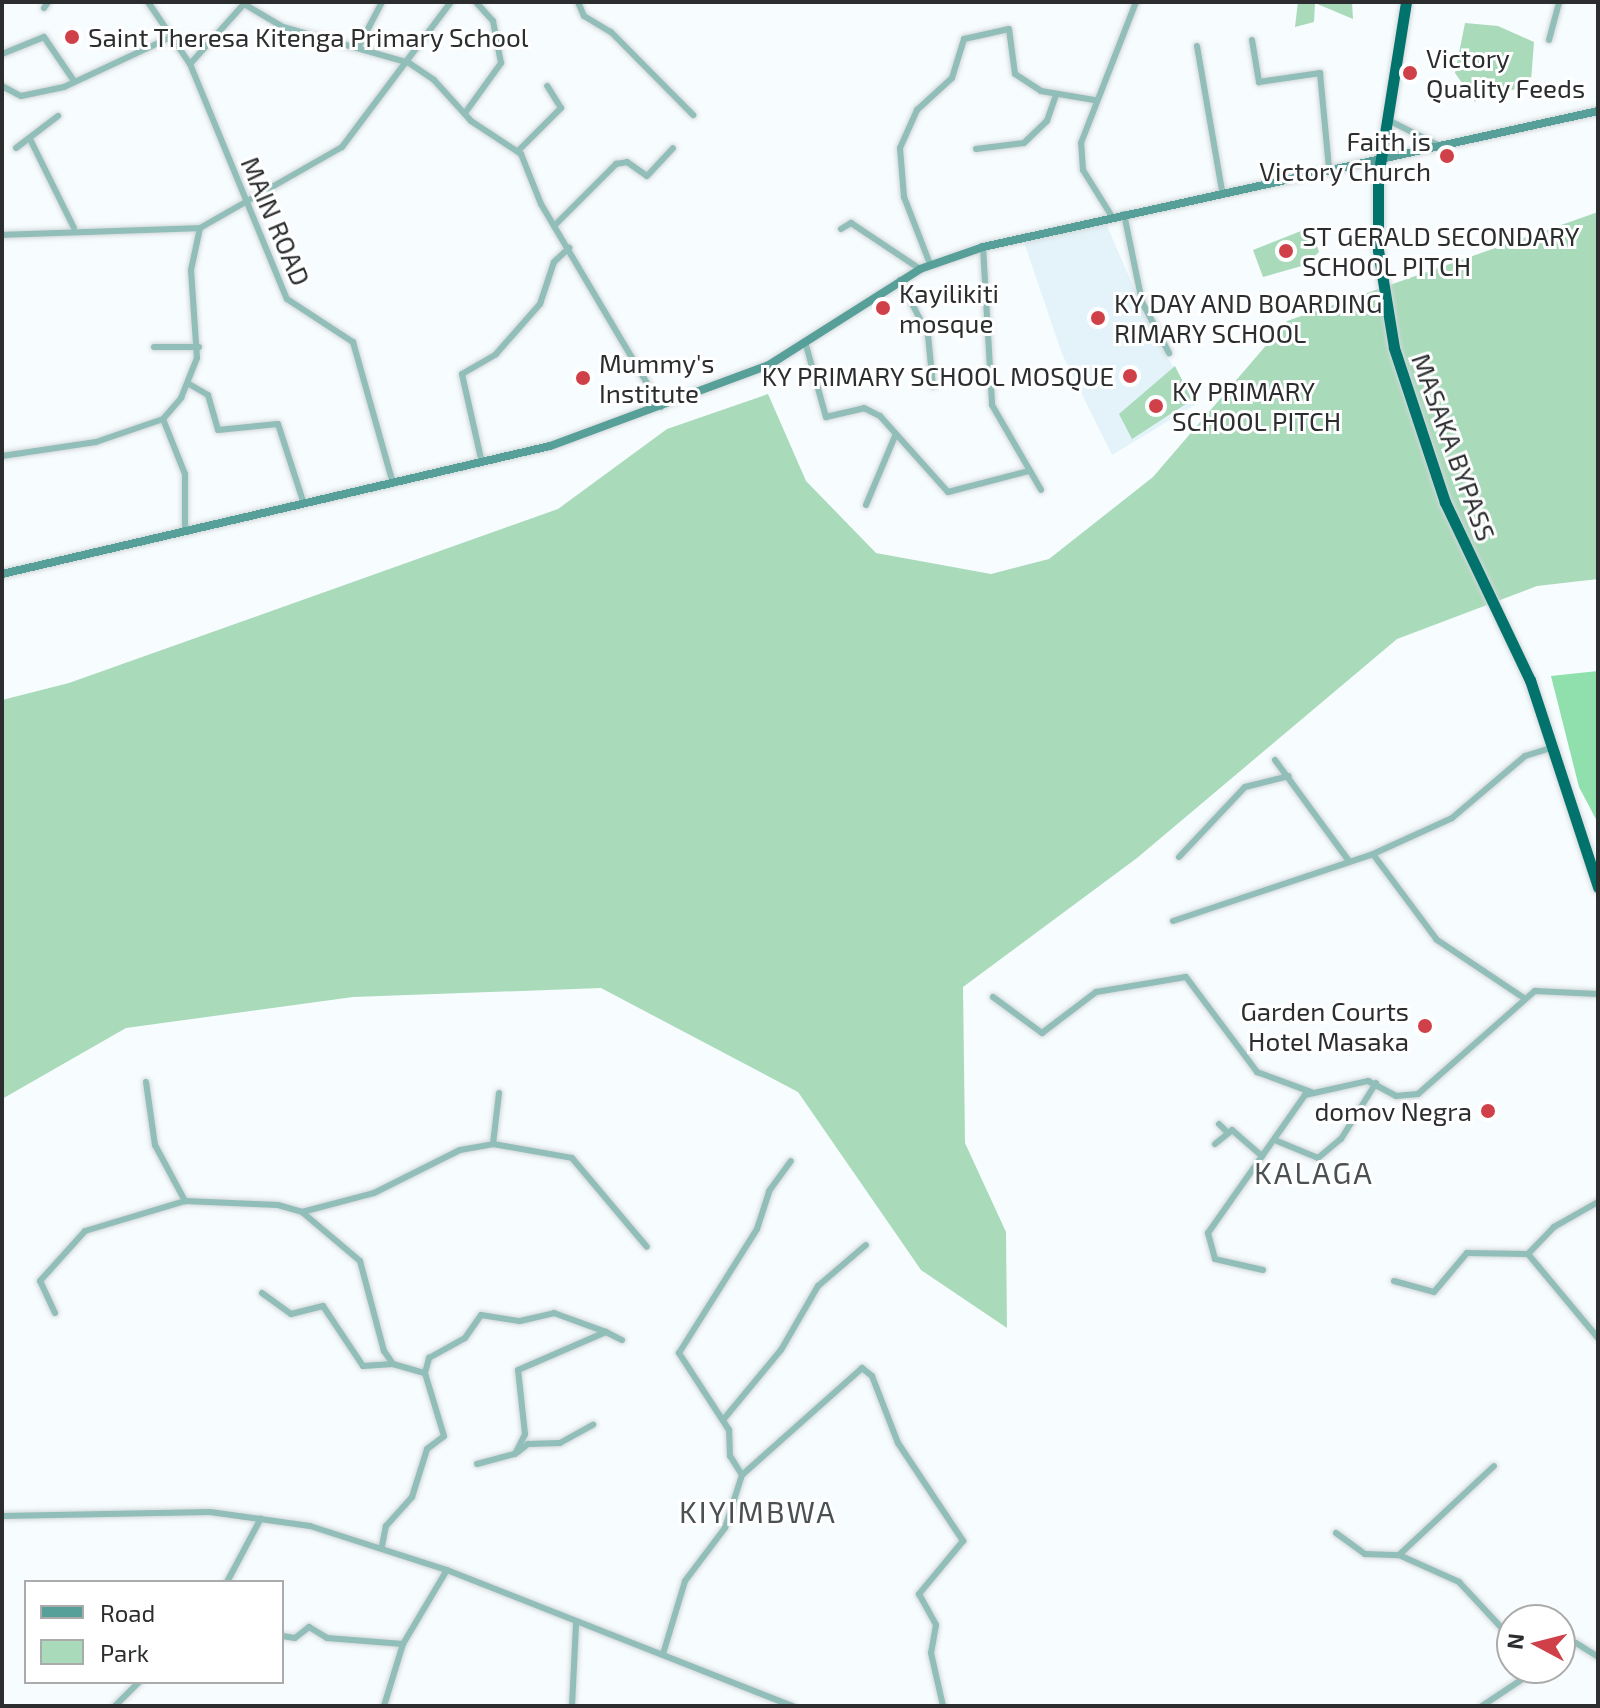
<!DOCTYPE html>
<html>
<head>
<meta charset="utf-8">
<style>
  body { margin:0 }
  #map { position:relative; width:1600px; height:1708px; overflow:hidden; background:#f7fcfe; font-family:"Exo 2",sans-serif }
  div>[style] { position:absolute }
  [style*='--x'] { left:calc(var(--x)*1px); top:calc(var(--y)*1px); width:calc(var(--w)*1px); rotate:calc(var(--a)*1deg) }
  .built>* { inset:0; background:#e3f3f9 }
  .green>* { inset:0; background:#a9daba }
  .forest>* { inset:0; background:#8fe0ad }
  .roads { filter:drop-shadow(0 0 2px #d2d7d9) drop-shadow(0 0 2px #d2d7d9) }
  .street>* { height:6px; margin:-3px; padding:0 3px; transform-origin:3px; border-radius:3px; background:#91beb9 }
  .secondary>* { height:8px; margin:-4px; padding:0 4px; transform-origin:4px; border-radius:4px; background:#579f99 }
  .highway>* { height:11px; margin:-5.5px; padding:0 5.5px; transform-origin:5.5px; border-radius:5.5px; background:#01726c }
  .dots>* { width:22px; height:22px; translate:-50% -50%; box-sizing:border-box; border:4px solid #fff; border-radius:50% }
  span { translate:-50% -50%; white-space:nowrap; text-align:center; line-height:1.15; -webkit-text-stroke:6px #fff; paint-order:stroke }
  .poi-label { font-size:26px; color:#2b2d2e }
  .left { translate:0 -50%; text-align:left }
  .right { translate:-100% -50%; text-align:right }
  .street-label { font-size:26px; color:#2b2d2e }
  .quarter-label { font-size:30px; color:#4b5153; letter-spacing:2px }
  .frame { position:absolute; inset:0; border:4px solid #2b2d2e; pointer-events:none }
  .legend { position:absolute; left:24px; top:1580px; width:260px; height:104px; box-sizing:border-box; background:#fff; border:2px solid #aaabab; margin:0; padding:10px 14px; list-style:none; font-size:24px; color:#2b2d2e }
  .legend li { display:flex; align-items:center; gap:16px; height:40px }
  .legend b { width:40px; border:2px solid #aaabab }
  .north { position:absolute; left:1496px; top:1604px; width:80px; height:80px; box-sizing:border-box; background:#fff; border:2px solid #aaabab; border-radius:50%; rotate:277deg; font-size:22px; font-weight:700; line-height:32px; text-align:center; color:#2b2d2e }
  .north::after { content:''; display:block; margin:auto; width:28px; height:36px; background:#d04048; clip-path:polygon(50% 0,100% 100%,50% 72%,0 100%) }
</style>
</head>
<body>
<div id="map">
  <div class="built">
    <div style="clip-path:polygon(1105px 221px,1157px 342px,1198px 403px,1112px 455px,1062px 354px,1024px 242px)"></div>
  </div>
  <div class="green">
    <div style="clip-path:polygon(1298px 2px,1352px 2px,1353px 19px,1315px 3px,1314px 22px,1295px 27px)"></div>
    <div style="clip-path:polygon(1465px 23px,1498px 26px,1534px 42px,1531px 81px,1513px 90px,1486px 89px,1475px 102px,1455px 73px)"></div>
    <div style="clip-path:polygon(1598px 212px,1598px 579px,1537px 586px,1397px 639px,1137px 858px,963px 987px,965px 1143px,1006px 1232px,1007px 1328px,921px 1270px,798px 1092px,601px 988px,353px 997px,126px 1028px,2px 1099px,2px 700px,69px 683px,558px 509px,667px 429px,768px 394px,806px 481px,876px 553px,991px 574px,1049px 559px,1153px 477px,1287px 321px)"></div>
    <div style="clip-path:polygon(1311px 227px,1319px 252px,1305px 265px,1263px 277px,1253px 250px)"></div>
    <div style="clip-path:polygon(1175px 366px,1192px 400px,1132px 439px,1119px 414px)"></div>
  </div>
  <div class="forest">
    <div style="clip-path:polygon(1598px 671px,1598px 823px,1579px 787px,1551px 676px)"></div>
  </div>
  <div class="roads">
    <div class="street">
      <div style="--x:148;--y:2;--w:75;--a:55.9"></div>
      <div style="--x:190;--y:64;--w:254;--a:67.6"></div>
      <div style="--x:287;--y:299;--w:79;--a:33.1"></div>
      <div style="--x:353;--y:342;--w:147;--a:74.2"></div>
      <div style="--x:578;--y:2;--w:15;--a:67"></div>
      <div style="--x:584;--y:16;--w:31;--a:31"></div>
      <div style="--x:611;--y:32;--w:117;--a:45.3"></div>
      <div style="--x:44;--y:8;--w:7;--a:-56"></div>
      <div style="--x:1252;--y:40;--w:43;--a:80.5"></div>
      <div style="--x:1259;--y:82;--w:62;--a:-8.4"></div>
      <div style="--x:1320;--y:73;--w:95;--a:84.6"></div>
      <div style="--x:1549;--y:40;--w:39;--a:-75"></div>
      <div style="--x:1197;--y:46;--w:147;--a:80.2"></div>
      <div style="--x:358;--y:48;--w:50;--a:-62.4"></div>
      <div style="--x:2;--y:54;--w:45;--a:-22"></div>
      <div style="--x:44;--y:37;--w:53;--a:55.7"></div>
      <div style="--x:190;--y:64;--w:81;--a:-48"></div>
      <div style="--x:244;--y:4;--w:45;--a:30.5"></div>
      <div style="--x:283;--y:27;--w:131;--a:15.9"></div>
      <div style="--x:409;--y:63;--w:30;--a:34"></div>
      <div style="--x:434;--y:80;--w:55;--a:47.9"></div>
      <div style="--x:471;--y:121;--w:60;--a:33.4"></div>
      <div style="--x:521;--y:154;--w:54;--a:68.2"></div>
      <div style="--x:541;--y:204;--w:236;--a:59.4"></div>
      <div style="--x:2;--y:86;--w:21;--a:28"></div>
      <div style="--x:21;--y:96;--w:44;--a:-11.8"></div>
      <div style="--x:64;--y:87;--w:118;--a:-25"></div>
      <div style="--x:465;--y:113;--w:62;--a:-54.2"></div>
      <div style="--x:501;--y:63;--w:43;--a:-100.8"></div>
      <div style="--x:493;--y:21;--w:25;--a:-132"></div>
      <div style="--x:1386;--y:119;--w:60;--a:26.6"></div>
      <div style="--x:30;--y:139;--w:99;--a:63.7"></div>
      <div style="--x:16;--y:148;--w:53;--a:-37.3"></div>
      <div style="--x:976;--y:149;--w:48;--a:-7.1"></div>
      <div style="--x:1024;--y:143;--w:32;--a:-44"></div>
      <div style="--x:1047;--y:121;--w:28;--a:-71"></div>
      <div style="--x:518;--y:151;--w:61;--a:-45"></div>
      <div style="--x:561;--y:108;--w:26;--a:-122"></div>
      <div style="--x:1124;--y:214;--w:90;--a:78.4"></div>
      <div style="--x:1142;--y:302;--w:58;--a:62.1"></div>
      <div style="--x:1111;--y:215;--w:53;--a:-121.9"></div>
      <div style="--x:1083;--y:170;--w:27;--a:-94"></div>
      <div style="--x:1081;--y:143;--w:151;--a:-68.7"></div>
      <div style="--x:554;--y:226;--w:88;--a:-45"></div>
      <div style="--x:616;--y:164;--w:11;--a:-10"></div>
      <div style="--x:627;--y:162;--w:24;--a:35"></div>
      <div style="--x:647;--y:176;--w:38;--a:-47"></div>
      <div style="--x:841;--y:229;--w:12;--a:-31"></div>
      <div style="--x:851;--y:223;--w:83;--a:33.7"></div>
      <div style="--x:2;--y:235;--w:198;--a:-2"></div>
      <div style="--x:983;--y:247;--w:158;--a:86.7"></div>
      <div style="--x:992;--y:405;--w:98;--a:60"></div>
      <div style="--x:930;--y:264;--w:72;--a:-111.2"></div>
      <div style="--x:904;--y:197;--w:49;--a:-94.7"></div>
      <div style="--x:900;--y:148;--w:42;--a:-65.9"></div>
      <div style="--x:917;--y:110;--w:47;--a:-42.4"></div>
      <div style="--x:952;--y:78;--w:41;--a:-72.9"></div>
      <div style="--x:964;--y:39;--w:46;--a:-12.5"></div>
      <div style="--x:1009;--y:29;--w:45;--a:82.4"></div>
      <div style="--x:1015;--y:74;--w:31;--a:33"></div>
      <div style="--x:1041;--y:91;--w:54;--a:9.6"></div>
      <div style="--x:900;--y:280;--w:62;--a:63"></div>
      <div style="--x:928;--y:335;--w:51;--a:84.4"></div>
      <div style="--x:806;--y:345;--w:75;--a:74.5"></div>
      <div style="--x:826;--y:417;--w:39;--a:-13"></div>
      <div style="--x:864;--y:408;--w:18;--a:27"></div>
      <div style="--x:880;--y:416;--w:102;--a:48.2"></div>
      <div style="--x:948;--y:492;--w:84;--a:-14.5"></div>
      <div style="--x:154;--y:347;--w:45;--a:0"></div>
      <div style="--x:189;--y:384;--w:22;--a:30"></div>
      <div style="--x:208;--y:395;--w:36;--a:74"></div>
      <div style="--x:218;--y:430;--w:60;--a:-5.7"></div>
      <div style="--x:278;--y:424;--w:84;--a:72"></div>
      <div style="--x:163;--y:419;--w:59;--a:68.2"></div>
      <div style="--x:185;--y:474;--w:57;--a:90"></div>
      <div style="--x:2;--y:456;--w:95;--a:-8.5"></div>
      <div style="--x:96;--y:442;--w:71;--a:-18.9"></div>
      <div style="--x:163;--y:419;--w:28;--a:-49"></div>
      <div style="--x:181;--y:398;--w:43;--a:-68.2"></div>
      <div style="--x:197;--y:358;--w:88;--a:-93.9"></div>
      <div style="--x:191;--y:270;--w:43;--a:-77.9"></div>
      <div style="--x:200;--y:228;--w:163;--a:-29.7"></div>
      <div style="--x:342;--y:147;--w:181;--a:-53.1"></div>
      <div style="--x:482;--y:463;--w:91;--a:-102.7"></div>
      <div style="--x:462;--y:374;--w:39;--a:-30"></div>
      <div style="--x:496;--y:354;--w:67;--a:-48.7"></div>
      <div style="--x:540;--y:304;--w:44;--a:-71.6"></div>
      <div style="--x:554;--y:262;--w:21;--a:-43"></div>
      <div style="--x:866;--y:505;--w:75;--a:-67.2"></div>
      <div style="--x:1275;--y:760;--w:125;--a:53.8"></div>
      <div style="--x:1179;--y:857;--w:96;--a:-46.7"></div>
      <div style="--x:1245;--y:787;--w:45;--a:-14"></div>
      <div style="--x:1173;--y:921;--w:211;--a:-18.5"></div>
      <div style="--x:993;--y:997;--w:61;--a:36.3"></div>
      <div style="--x:1042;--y:1033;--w:68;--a:-37.2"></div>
      <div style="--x:1096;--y:992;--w:91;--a:-9.5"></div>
      <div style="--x:1186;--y:977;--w:119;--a:53.2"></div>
      <div style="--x:1257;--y:1072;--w:58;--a:20.3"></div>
      <div style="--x:1524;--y:998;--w:105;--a:-146.3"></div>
      <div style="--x:1437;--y:940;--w:107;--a:-126.7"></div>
      <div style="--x:1373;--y:854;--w:87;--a:-24.5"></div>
      <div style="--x:1452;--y:818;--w:96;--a:-40.3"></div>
      <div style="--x:1525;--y:756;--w:30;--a:-17"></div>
      <div style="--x:146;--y:1082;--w:64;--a:81.9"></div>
      <div style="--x:155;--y:1145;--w:64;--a:61.8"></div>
      <div style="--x:499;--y:1093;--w:51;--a:96.7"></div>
      <div style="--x:493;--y:1144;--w:80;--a:10"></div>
      <div style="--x:572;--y:1158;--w:116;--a:49.9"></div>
      <div style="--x:1219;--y:1124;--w:13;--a:45"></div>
      <div style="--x:1277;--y:1141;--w:44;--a:22.5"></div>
      <div style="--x:1318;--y:1158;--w:30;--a:-40"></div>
      <div style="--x:1341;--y:1139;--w:66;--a:-58"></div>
      <div style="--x:1215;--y:1144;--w:22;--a:-39"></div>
      <div style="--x:1232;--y:1130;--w:40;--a:41"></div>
      <div style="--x:1598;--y:1202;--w:51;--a:150.4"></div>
      <div style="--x:1554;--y:1227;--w:37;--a:134"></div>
      <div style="--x:1528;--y:1254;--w:109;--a:50.2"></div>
      <div style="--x:302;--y:1212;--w:74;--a:-14.8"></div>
      <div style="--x:374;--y:1193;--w:96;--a:-26.6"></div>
      <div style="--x:460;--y:1150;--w:34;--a:-10"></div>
      <div style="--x:1263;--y:1270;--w:49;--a:-167.1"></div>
      <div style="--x:1215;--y:1259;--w:27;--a:-105"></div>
      <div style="--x:1208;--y:1233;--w:169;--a:-54.9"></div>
      <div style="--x:1305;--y:1095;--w:65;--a:-12.5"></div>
      <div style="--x:1368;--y:1081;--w:32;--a:28"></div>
      <div style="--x:1396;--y:1096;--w:22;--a:-5"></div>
      <div style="--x:1418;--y:1094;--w:156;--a:-41.4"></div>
      <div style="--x:1535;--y:991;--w:63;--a:2.7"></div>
      <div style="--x:1394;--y:1281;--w:41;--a:15.4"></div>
      <div style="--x:1434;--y:1292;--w:51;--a:-49.8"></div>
      <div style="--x:1467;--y:1253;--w:61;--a:0.9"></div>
      <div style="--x:262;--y:1293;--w:36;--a:36"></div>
      <div style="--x:291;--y:1314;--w:33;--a:-14"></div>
      <div style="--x:323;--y:1306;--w:72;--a:56.3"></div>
      <div style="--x:363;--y:1366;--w:30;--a:-4"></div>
      <div style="--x:55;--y:1313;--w:35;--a:-115"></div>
      <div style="--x:40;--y:1281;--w:67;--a:-48"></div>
      <div style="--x:85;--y:1231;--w:104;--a:-16.7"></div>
      <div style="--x:185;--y:1201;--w:93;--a:2.5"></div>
      <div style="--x:278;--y:1205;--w:25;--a:16"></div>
      <div style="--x:302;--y:1212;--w:76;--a:40.2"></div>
      <div style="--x:360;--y:1261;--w:93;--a:75.1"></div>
      <div style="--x:384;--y:1351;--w:16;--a:55"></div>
      <div style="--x:393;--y:1364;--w:33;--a:16"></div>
      <div style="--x:723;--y:1420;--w:91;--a:-50.4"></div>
      <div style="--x:781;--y:1350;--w:74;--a:-60"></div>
      <div style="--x:818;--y:1286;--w:63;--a:-40.5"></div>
      <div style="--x:518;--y:1452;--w:13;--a:-39"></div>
      <div style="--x:528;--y:1444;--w:32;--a:-2"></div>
      <div style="--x:560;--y:1443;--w:38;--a:-29"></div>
      <div style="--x:477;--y:1464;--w:39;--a:-15"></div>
      <div style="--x:515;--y:1454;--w:22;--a:-63"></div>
      <div style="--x:525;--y:1434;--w:64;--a:-96.2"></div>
      <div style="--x:518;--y:1370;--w:96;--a:-23.4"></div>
      <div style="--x:606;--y:1332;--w:18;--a:27"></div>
      <div style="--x:742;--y:1475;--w:161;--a:-41.7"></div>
      <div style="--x:862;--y:1368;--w:13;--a:39"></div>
      <div style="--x:872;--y:1376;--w:72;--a:68.8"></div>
      <div style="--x:898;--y:1443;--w:118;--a:56.4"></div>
      <div style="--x:963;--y:1541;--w:69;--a:129.7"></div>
      <div style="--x:919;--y:1594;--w:35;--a:61"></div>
      <div style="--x:936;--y:1625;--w:28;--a:100"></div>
      <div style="--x:931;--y:1653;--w:54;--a:77.2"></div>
      <div style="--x:2;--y:1516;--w:208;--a:-1.1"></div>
      <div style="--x:210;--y:1512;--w:101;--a:8"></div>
      <div style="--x:310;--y:1526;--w:144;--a:17.8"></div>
      <div style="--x:447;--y:1570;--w:372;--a:21.5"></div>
      <div style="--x:1336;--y:1533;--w:36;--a:36"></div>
      <div style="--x:1365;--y:1554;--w:34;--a:2"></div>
      <div style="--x:1399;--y:1555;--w:66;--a:24.2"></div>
      <div style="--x:1459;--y:1582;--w:78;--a:47.1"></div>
      <div style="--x:382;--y:1546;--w:20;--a:-79"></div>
      <div style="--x:386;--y:1526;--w:39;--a:-48"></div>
      <div style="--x:412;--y:1497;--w:50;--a:-72.6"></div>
      <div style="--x:427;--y:1449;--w:21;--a:-37"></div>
      <div style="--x:444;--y:1436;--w:66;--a:-106.8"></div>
      <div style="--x:425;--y:1373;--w:16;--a:-75"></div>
      <div style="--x:429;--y:1358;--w:41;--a:-29.1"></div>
      <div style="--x:465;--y:1338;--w:28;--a:-55"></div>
      <div style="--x:481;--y:1315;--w:39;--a:9"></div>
      <div style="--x:520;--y:1321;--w:35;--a:-13"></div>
      <div style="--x:554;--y:1313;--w:55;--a:20.1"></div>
      <div style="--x:1399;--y:1555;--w:130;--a:-43.1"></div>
      <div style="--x:227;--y:1582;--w:72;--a:-62"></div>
      <div style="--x:282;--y:1636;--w:13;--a:9"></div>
      <div style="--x:295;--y:1638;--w:18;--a:-38"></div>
      <div style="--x:309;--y:1627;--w:21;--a:31"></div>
      <div style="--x:327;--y:1638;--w:76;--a:4.5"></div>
      <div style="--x:1560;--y:1645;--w:16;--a:-7"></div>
      <div style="--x:1576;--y:1643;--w:26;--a:32"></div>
      <div style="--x:663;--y:1654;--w:76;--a:-73.2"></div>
      <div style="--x:685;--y:1581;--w:66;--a:-53"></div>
      <div style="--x:725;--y:1528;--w:56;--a:-72.2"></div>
      <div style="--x:742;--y:1475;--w:22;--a:-122"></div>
      <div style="--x:730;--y:1456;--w:26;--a:-92"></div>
      <div style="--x:729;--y:1430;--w:92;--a:-123"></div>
      <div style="--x:679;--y:1353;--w:146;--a:-57.8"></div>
      <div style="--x:757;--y:1229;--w:40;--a:-72"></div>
      <div style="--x:769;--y:1191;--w:37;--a:-54"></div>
      <div style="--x:115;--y:1706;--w:34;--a:-45"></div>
      <div style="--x:384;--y:1706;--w:65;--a:-73"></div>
      <div style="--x:403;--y:1644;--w:86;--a:-59.3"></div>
      <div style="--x:572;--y:1706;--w:83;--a:-87.2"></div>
      <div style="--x:1482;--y:1706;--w:69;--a:-33.7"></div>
    </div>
    <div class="secondary">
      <div style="--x:2;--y:574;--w:563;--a:-13.15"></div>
      <div style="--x:550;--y:446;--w:233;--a:-20.3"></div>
      <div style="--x:769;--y:365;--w:179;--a:-32.4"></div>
      <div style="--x:920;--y:269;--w:67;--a:-19.2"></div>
      <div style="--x:983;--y:247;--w:630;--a:-12.47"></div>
    </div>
    <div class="highway">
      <div style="--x:1406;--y:2;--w:177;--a:99.1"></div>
      <div style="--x:1378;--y:177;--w:73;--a:90"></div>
      <div style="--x:1378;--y:250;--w:99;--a:80.7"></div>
      <div style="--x:1394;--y:348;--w:162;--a:71.7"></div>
      <div style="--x:1445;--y:502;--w:197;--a:64.5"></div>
      <div style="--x:1530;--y:680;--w:218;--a:71.8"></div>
    </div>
  </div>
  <div class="dots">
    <div style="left:72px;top:37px;background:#d04048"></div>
    <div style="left:1410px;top:73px;background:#d04048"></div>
    <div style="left:1447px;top:156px;background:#d04048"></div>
    <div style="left:1286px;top:251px;background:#d04048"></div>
    <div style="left:883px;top:308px;background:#d04048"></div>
    <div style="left:1098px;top:318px;background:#d04048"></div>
    <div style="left:1130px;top:376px;background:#d04048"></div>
    <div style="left:583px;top:378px;background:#d04048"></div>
    <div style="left:1156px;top:406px;background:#d04048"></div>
    <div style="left:1425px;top:1026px;background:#d04048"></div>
    <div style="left:1488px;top:1111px;background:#d04048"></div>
  </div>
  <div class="poi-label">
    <span class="left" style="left:88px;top:37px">Saint Theresa Kitenga Primary School</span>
    <span class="left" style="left:1426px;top:73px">Victory<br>Quality Feeds</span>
    <span class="right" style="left:1431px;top:156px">Faith is<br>Victory Church</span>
    <span class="left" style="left:1302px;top:251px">ST GERALD SECONDARY<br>SCHOOL PITCH</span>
    <span class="left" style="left:899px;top:308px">Kayilikiti<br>mosque</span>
    <span class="left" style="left:1114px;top:318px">KY DAY AND BOARDING<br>RIMARY SCHOOL</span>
    <span class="left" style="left:599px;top:378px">Mummy's<br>Institute</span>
    <span class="right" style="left:1114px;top:376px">KY PRIMARY SCHOOL MOSQUE</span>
    <span class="left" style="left:1172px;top:406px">KY PRIMARY<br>SCHOOL PITCH</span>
    <span class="right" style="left:1409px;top:1026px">Garden Courts<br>Hotel Masaka</span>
    <span class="right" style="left:1472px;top:1111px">domov Negra</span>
  </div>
  <div class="street-label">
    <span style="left:276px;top:221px;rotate:67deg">MAIN ROAD</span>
    <span style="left:1454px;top:447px;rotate:70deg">MASAKA BYPASS</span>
  </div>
  <div class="quarter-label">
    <span style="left:1314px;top:1172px">KALAGA</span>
    <span style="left:758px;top:1511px">KIYIMBWA</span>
  </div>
  <div class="frame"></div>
  <ul class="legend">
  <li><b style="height:10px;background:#579f99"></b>Road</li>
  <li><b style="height:22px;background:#a9daba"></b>Park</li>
  </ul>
  <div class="north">N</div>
</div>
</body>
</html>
